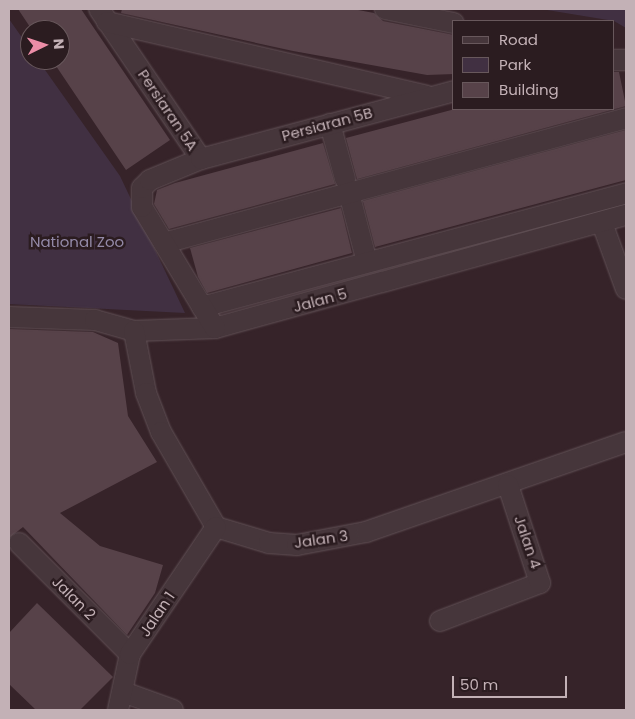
<!DOCTYPE html>
<html>
<head>
<meta charset="utf-8">
<style>
  body { margin:0 }
  #map { position:relative; width:635px; height:719px; overflow:hidden; background:#362329; font-family:Poppins,sans-serif }
  div>[style] { position:absolute }
  [style*='--x'] { left:calc(var(--x)*1px); top:calc(var(--y)*1px); width:calc(var(--w)*1px); rotate:calc(var(--a)*1deg) }
  .green>* { inset:0; background:#413042 }
  .building>* { inset:0; background:#574249 }
  .roads { filter:drop-shadow(0 0 1px #615156) drop-shadow(0 0 1px #615156) }
  .minor>* { height:20px; margin:-10px; padding:0 10px; transform-origin:10px; border-radius:10px; background:#46363b }
  span { translate:-50% -50%; white-space:nowrap; text-align:center; line-height:1.15; -webkit-text-stroke:5px #2b1c20; paint-order:stroke }
  .street-label { font-size:15px; color:#c3b1b6 }
  .park-label { font-size:15px; color:#9389a7 }
  .frame { position:absolute; inset:0; border:10px solid #c3b1b6; pointer-events:none }
  .legend { position:absolute; left:452px; top:20px; width:162px; height:90px; box-sizing:border-box; background:#2b1c20; border:1px solid #68585c; margin:0; padding:6px 9px; list-style:none; font-size:15px; color:#c3b1b6 }
  .legend li { display:flex; align-items:center; gap:10px; height:25px }
  .legend b { width:25px; border:1px solid #68585c }
  .north { position:absolute; left:20px; top:20px; width:50px; height:50px; box-sizing:border-box; background:#2b1c20; border:1px solid #68585c; border-radius:50%; rotate:86deg; font-size:14px; font-weight:700; line-height:20px; text-align:center; color:#c3b1b6 }
  .north::after { content:''; display:block; margin:auto; width:18px; height:22px; background:#ec8da7; clip-path:polygon(50% 0,100% 100%,50% 72%,0 100%) }
  .scale { position:absolute; left:452px; top:676px; width:115px; height:22px; box-sizing:border-box; border:2px solid #c3b1b6; border-top:0; padding-left:6px; font-size:15px; line-height:18px; white-space:nowrap; color:#c3b1b6; -webkit-text-stroke:4px #2b1c20; paint-order:stroke }
</style>
</head>
<body>
<div id="map">
  <div class="green">
    <div style="clip-path:polygon(541px 9px,626px 9px,626px 28px,614px 21px)"></div>
    <div style="clip-path:polygon(9px 19px,30px 49px,30px 60px,38px 60px,120px 176px,185px 313px,9px 304px)"></div>
  </div>
  <div class="building">
    <div style="clip-path:polygon(18px 9px,81px 9px,170px 140px,126px 170px,52px 60px,60px 60px,60px 30px,32px 30px)"></div>
    <div style="clip-path:polygon(122px 9px,353px 9px,374px 13px,383px 21px,454px 35px,454px 74px,427px 75px,293px 51px,121px 13px)"></div>
    <div style="clip-path:polygon(614px 72px,619px 72px,626px 106px,357px 179px,346px 138px,455px 109px,614px 109px)"></div>
    <div style="clip-path:polygon(626px 130px,626px 180px,375px 247px,363px 201px)"></div>
    <div style="clip-path:polygon(323px 143px,335px 184px,169px 229px,154px 204px,157px 190px,175px 183px)"></div>
    <div style="clip-path:polygon(341px 208px,352px 253px,207px 293px,198px 277px,190px 248px)"></div>
    <div style="clip-path:polygon(9px 329px,93px 332px,118px 343px,128px 416px,157px 462px,60px 513px,100px 546px,163px 565px,155px 593px,127px 635px,23px 527px,9px 538px)"></div>
    <div style="clip-path:polygon(37px 603px,113px 677px,80px 710px,36px 710px,9px 684px,9px 633px)"></div>
  </div>
  <div class="roads">
    <div class="minor">
      <div style="--x:99;--y:9;--w:181;--a:55.8"></div>
      <div style="--x:385;--y:9;--w:70;--a:11.5"></div>
      <div style="--x:107;--y:22;--w:328;--a:13"></div>
      <div style="--x:614;--y:60;--w:12;--a:0"></div>
      <div style="--x:330;--y:124;--w:57;--a:74.7"></div>
      <div style="--x:349;--y:193;--w:71;--a:75.4"></div>
      <div style="--x:602;--y:223;--w:70;--a:70"></div>
      <div style="--x:164;--y:243;--w:479;--a:-15.1"></div>
      <div style="--x:202;--y:307;--w:439;--a:-15"></div>
      <div style="--x:9;--y:317;--w:86;--a:2"></div>
      <div style="--x:95;--y:320;--w:41;--a:15.8"></div>
      <div style="--x:134;--y:331;--w:81;--a:-2.1"></div>
      <div style="--x:215;--y:328;--w:426;--a:-15.4"></div>
      <div style="--x:215;--y:328;--w:141;--a:-121.1"></div>
      <div style="--x:142;--y:207;--w:19;--a:-90"></div>
      <div style="--x:142;--y:188;--w:11;--a:-45"></div>
      <div style="--x:150;--y:180;--w:55;--a:-22.4"></div>
      <div style="--x:201;--y:159;--w:262;--a:-15"></div>
      <div style="--x:134;--y:331;--w:63;--a:79"></div>
      <div style="--x:146;--y:393;--w:42;--a:69"></div>
      <div style="--x:161;--y:432;--w:110;--a:59.9"></div>
      <div style="--x:216;--y:527;--w:55;--a:16.8"></div>
      <div style="--x:269;--y:543;--w:28;--a:4"></div>
      <div style="--x:297;--y:545;--w:70;--a:-10.7"></div>
      <div style="--x:366;--y:532;--w:275;--a:-19.1"></div>
      <div style="--x:19;--y:543;--w:157;--a:45"></div>
      <div style="--x:440;--y:621;--w:107;--a:-20.8"></div>
      <div style="--x:540;--y:583;--w:103;--a:-108.1"></div>
      <div style="--x:123;--y:692;--w:53;--a:19.8"></div>
      <div style="--x:118;--y:710;--w:57;--a:-77.9"></div>
      <div style="--x:130;--y:654;--w:153;--a:-55.9"></div>
    </div>
  </div>
  <div class="street-label">
    <span style="left:168px;top:110px;rotate:56deg">Persiaran 5A</span>
    <span style="left:327px;top:124px;rotate:-15deg">Persiaran 5B</span>
    <span style="left:320px;top:300px;rotate:-15deg">Jalan 5</span>
    <span style="left:321px;top:539px;rotate:-8deg">Jalan 3</span>
    <span style="left:528px;top:542px;rotate:71deg">Jalan 4</span>
    <span style="left:74px;top:598px;rotate:45deg">Jalan 2</span>
    <span style="left:157px;top:614px;rotate:-56deg">Jalan 1</span>
  </div>
  <div class="park-label">
    <span style="left:77px;top:242px">National Zoo</span>
  </div>
  <div class="frame"></div>
  <ul class="legend">
  <li><b style="height:6px;background:#46363b"></b>Road</li>
  <li><b style="height:14px;background:#413042"></b>Park</li>
  <li><b style="height:14px;background:#574249"></b>Building</li>
  </ul>
  <div class="north">N</div>
  <div class="scale">50 m</div>
</div>
</body>
</html>
